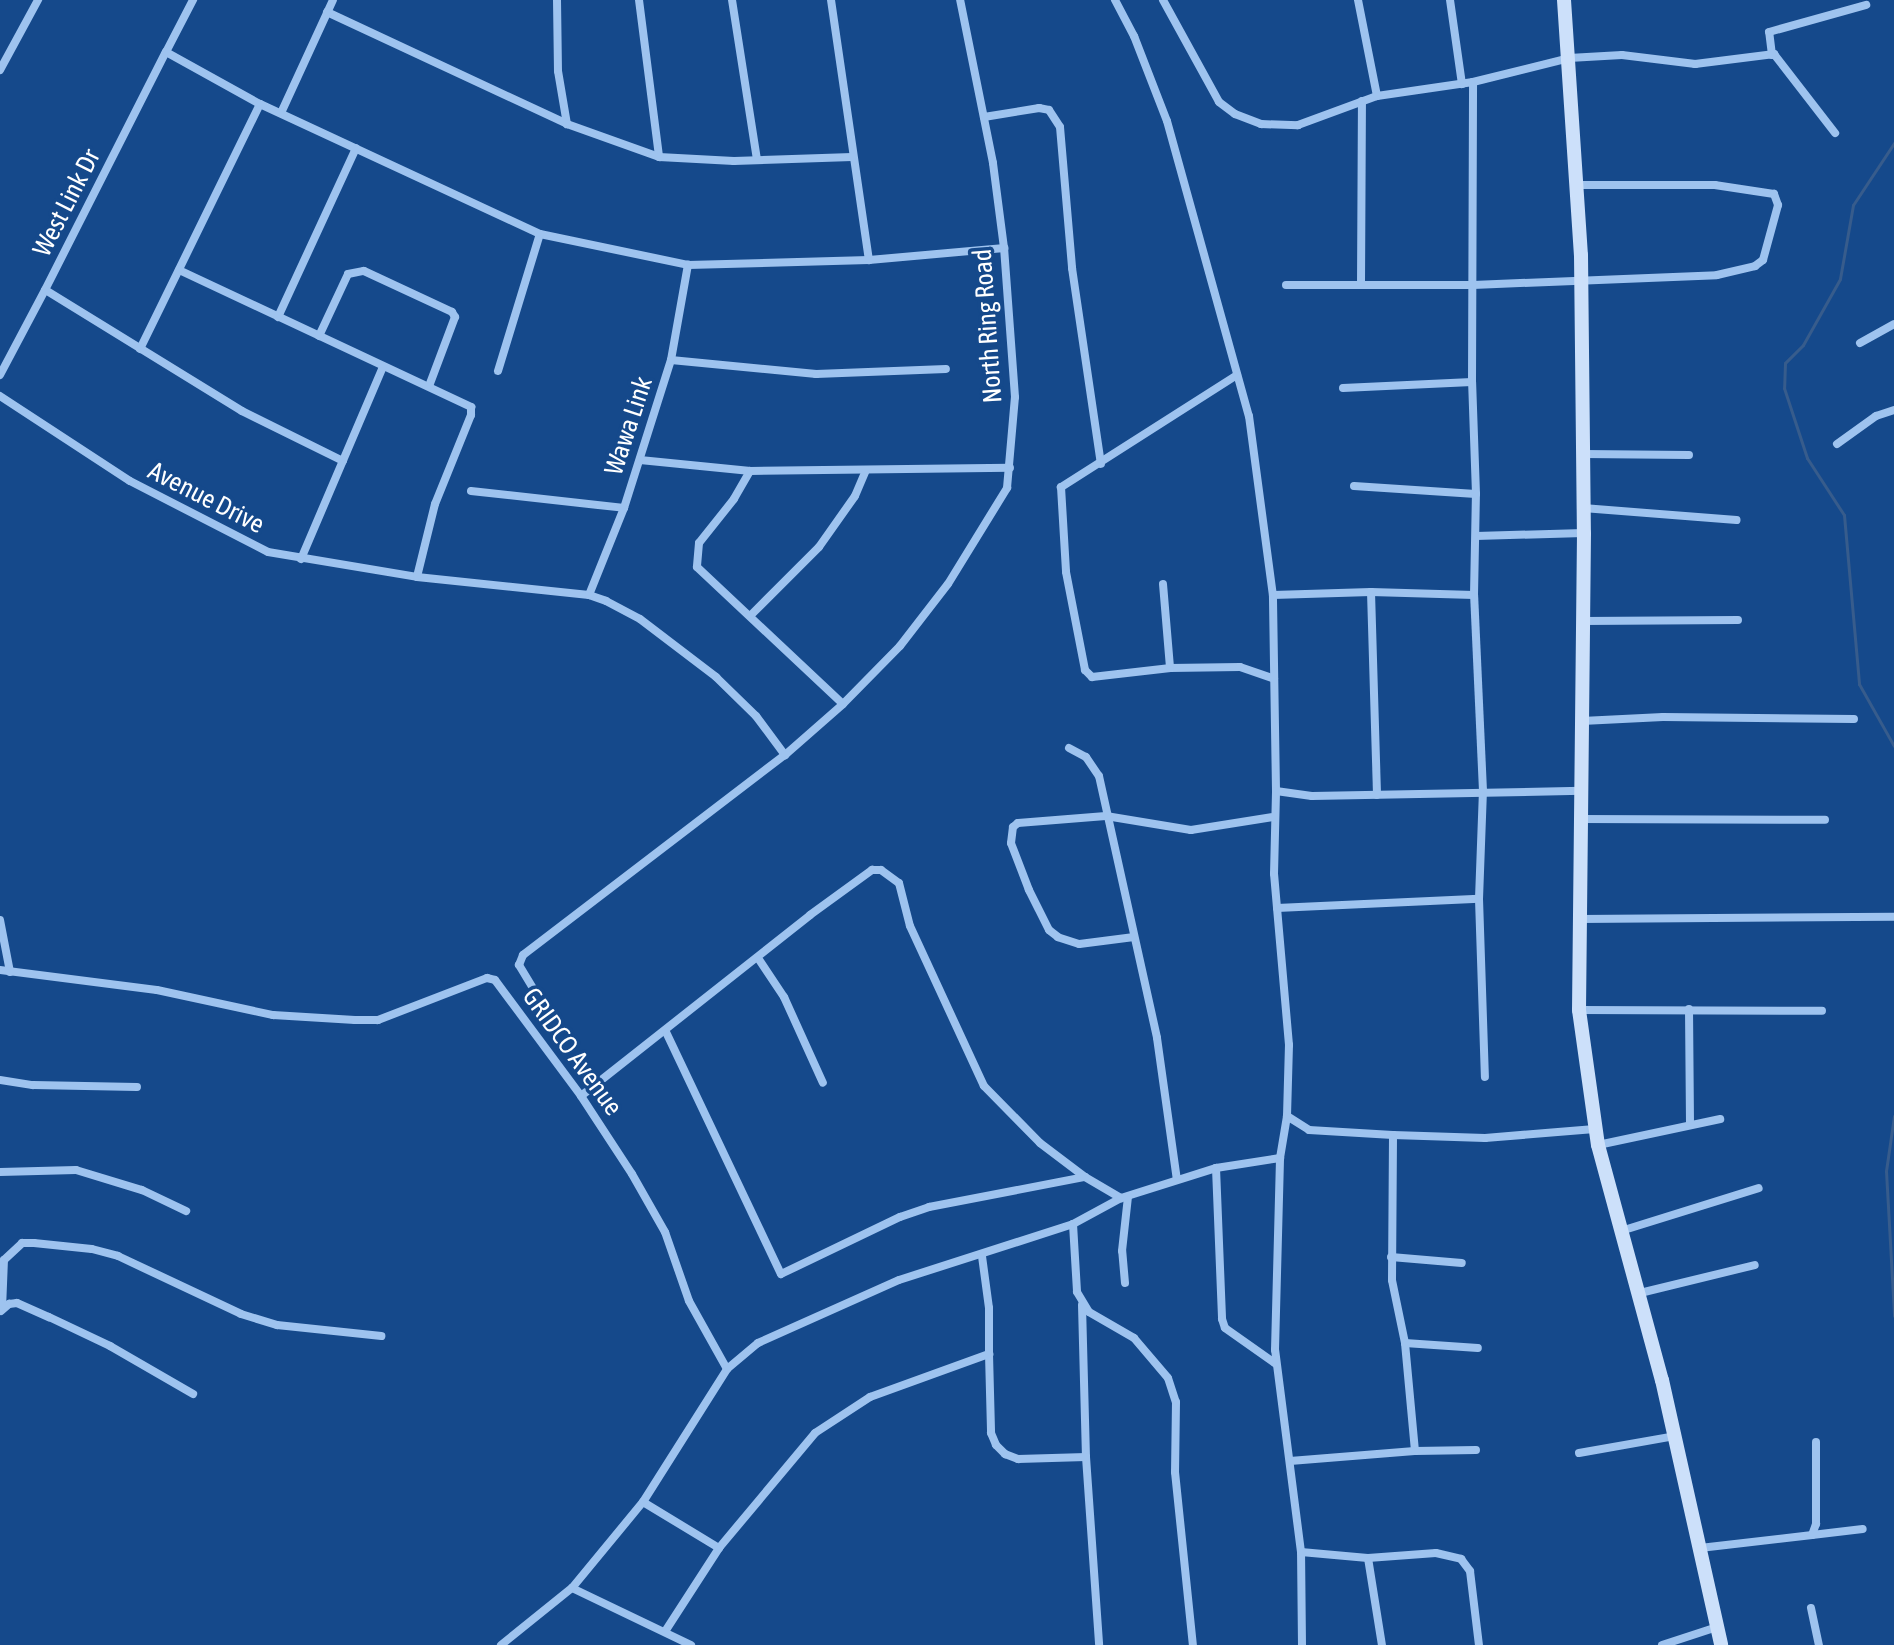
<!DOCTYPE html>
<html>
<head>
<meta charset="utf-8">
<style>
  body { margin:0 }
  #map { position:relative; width:1894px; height:1645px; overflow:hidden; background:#15498b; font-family:"Asap Condensed",sans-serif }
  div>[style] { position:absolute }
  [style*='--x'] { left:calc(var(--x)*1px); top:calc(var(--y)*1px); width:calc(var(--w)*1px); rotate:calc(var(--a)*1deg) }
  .stream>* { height:3px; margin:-1.5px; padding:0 1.5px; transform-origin:1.5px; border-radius:1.5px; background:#375c8c }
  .street>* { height:8px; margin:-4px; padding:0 4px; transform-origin:4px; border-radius:4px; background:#9ec3ef }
  .secondary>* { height:14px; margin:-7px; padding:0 7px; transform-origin:7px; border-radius:7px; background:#cce0fa }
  span { translate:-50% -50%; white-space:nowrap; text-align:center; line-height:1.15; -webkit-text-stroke:7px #15498b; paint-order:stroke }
  .street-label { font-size:26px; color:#fff }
</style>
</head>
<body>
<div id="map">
  <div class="stream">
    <div style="--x:1894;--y:143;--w:74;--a:123.5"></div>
    <div style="--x:1853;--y:205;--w:75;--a:100"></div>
    <div style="--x:1840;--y:279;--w:76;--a:119.3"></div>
    <div style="--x:1803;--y:345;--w:25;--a:135"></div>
    <div style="--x:1785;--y:363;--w:25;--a:92"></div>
    <div style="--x:1784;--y:388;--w:74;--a:71.8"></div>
    <div style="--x:1807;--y:458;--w:68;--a:57"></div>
    <div style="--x:1844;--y:515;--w:170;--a:84.9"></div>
    <div style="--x:1859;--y:684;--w:71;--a:60.6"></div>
    <div style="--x:1894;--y:1116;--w:56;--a:98.3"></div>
    <div style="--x:1886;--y:1171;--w:145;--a:86.8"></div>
  </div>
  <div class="street">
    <div style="--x:557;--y:0;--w:71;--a:89.2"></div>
    <div style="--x:558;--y:71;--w:54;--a:80.4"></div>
    <div style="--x:639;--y:0;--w:158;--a:82.7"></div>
    <div style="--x:732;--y:0;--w:161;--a:81.1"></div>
    <div style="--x:831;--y:0;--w:263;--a:81.7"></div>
    <div style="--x:1115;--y:0;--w:41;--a:62.2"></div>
    <div style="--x:1134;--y:36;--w:91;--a:68.8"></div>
    <div style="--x:1167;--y:121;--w:306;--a:74.5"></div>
    <div style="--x:1249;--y:416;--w:181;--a:82.4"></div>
    <div style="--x:1163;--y:0;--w:116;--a:61.2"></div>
    <div style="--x:1219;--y:102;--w:20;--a:37"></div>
    <div style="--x:1235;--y:114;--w:28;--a:21"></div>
    <div style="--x:1261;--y:124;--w:37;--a:2"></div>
    <div style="--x:1298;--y:125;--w:84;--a:-20.2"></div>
    <div style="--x:1377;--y:96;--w:97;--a:-8.3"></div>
    <div style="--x:1473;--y:82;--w:99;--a:-14"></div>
    <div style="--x:1569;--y:58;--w:53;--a:-3.2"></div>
    <div style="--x:1622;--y:55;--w:74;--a:7"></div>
    <div style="--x:1695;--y:64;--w:80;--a:-7.2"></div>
    <div style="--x:1774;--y:54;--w:100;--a:52.3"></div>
    <div style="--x:1358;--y:0;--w:98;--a:78.8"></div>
    <div style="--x:1450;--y:0;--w:85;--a:81.9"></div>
    <div style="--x:327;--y:12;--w:265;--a:25"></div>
    <div style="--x:567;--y:124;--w:98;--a:19.7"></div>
    <div style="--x:659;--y:157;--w:75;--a:3.1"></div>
    <div style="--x:734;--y:161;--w:118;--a:-1.9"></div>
    <div style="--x:166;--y:52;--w:59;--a:-62.6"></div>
    <div style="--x:1772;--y:55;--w:23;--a:-97"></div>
    <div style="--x:1769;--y:32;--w:101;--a:-15.6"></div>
    <div style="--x:0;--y:70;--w:80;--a:-61.5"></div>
    <div style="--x:281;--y:113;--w:124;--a:-65.3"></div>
    <div style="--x:984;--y:117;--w:56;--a:-9.3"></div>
    <div style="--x:1039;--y:108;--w:10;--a:11"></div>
    <div style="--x:1049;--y:110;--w:20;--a:57"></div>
    <div style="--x:1060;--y:127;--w:142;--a:85.1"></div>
    <div style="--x:1072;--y:268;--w:198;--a:81.6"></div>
    <div style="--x:179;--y:270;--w:323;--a:25.1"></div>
    <div style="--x:471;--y:407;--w:8;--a:90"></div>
    <div style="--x:471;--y:415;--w:96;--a:112"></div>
    <div style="--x:435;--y:504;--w:75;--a:103.9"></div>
    <div style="--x:1361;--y:284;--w:183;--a:-89.7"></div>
    <div style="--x:1286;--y:285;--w:187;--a:0"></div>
    <div style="--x:1473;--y:285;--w:244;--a:-2.3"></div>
    <div style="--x:1717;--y:275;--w:39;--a:-13"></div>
    <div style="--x:1755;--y:266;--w:10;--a:-37"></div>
    <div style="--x:1763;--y:260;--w:57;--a:-74.7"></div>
    <div style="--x:1778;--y:205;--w:12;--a:-110"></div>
    <div style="--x:1774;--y:194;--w:60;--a:-171.3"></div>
    <div style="--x:1715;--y:185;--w:138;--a:180"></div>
    <div style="--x:278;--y:317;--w:186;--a:-65.2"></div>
    <div style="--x:319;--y:336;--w:68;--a:-64.9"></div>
    <div style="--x:348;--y:274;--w:16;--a:-11"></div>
    <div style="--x:364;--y:271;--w:97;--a:25"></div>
    <div style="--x:452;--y:312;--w:6;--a:59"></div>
    <div style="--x:455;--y:317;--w:74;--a:110.6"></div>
    <div style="--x:1860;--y:343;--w:39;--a:-29"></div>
    <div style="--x:140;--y:349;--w:273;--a:-63.9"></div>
    <div style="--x:671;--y:360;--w:146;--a:5.5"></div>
    <div style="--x:816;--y:374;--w:130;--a:-2.2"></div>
    <div style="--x:498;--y:371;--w:143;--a:-73"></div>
    <div style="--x:0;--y:375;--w:96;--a:-62.1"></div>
    <div style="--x:1237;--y:375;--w:209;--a:147.5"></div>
    <div style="--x:1061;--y:487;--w:85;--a:86.6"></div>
    <div style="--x:1066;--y:572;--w:100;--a:79"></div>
    <div style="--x:1085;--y:670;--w:10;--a:45"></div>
    <div style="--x:1092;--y:677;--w:79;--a:-6.6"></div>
    <div style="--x:1170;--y:668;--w:70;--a:-0.8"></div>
    <div style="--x:1240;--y:667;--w:36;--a:19"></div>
    <div style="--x:1343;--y:388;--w:129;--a:-2.7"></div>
    <div style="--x:0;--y:396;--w:155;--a:33.2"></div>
    <div style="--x:130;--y:481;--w:155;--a:27.2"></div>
    <div style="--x:268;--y:552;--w:151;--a:9.5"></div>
    <div style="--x:417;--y:577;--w:173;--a:6"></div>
    <div style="--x:589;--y:595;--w:18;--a:19"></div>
    <div style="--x:606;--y:601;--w:38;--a:28"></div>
    <div style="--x:640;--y:619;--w:96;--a:37.3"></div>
    <div style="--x:716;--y:677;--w:56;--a:44.3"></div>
    <div style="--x:756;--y:716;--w:49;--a:53.4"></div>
    <div style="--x:1837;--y:444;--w:48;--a:-35.7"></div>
    <div style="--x:1876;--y:416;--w:19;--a:-18"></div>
    <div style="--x:1583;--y:454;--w:106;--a:0.5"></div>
    <div style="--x:640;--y:460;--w:111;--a:5.7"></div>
    <div style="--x:750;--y:471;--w:260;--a:-0.7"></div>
    <div style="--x:343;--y:461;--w:113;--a:-153.7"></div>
    <div style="--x:242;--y:411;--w:231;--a:-148.4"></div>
    <div style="--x:45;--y:290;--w:267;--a:-63.1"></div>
    <div style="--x:166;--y:52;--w:107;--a:29"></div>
    <div style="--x:260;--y:104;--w:309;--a:24.9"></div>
    <div style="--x:540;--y:234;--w:151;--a:11.8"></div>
    <div style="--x:688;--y:265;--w:181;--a:-1.6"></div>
    <div style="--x:869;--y:260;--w:136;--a:-5.1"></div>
    <div style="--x:750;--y:471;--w:32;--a:120"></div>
    <div style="--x:734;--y:499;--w:56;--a:128.5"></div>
    <div style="--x:699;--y:543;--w:24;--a:95"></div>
    <div style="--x:697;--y:567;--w:200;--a:43.2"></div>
    <div style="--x:1354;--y:486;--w:122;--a:3.8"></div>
    <div style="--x:471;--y:491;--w:154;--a:6.3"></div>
    <div style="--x:1583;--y:508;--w:154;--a:4.5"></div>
    <div style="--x:1476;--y:536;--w:108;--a:-1.6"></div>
    <div style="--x:301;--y:559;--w:209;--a:-66.9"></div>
    <div style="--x:1163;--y:584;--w:84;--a:85.2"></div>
    <div style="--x:1371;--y:592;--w:203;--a:88.3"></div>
    <div style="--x:589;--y:595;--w:94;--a:-68.1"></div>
    <div style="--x:624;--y:508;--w:155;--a:-72.4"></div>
    <div style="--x:671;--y:360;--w:97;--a:-79.9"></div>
    <div style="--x:751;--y:615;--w:96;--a:-45"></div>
    <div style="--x:819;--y:547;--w:62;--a:-54.8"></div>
    <div style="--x:855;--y:496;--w:28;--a:-67"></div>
    <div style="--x:1583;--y:621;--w:155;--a:-0.4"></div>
    <div style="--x:1582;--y:721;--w:81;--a:-2.8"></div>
    <div style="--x:1663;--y:717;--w:191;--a:0.6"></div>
    <div style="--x:1069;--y:748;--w:19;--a:28"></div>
    <div style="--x:1086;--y:757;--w:23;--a:56"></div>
    <div style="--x:1099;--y:776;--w:268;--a:77.5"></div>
    <div style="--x:1157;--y:1038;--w:143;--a:82"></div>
    <div style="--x:1276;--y:791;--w:196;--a:-90.9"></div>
    <div style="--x:1273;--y:595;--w:98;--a:-1.8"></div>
    <div style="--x:1371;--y:592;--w:103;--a:1.7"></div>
    <div style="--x:1580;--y:819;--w:245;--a:0.2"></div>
    <div style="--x:1479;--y:899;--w:178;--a:88.1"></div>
    <div style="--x:1277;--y:908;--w:202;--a:-2.6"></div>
    <div style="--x:1479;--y:899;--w:108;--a:-87.9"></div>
    <div style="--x:1483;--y:791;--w:196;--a:-92.6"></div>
    <div style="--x:1474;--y:595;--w:101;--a:-88.9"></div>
    <div style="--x:1476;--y:494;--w:112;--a:-92"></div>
    <div style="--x:1472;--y:382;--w:300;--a:-89.8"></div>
    <div style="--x:1579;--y:919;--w:315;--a:-0.4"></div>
    <div style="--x:0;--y:920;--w:53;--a:79.1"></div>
    <div style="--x:1134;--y:937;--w:55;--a:172.7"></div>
    <div style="--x:1079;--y:944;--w:22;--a:-162"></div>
    <div style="--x:1058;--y:937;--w:11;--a:-142"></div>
    <div style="--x:1049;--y:930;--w:45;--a:-116.6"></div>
    <div style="--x:1029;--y:890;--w:50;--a:-111"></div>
    <div style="--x:1011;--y:843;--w:16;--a:-83"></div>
    <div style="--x:1013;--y:827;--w:6;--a:-39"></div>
    <div style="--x:1018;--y:823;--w:88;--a:-4.5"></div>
    <div style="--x:1106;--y:816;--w:86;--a:9.4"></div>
    <div style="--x:1191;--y:830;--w:83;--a:-9"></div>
    <div style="--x:758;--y:958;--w:47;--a:56.3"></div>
    <div style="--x:784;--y:997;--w:94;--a:65.6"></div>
    <div style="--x:0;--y:970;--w:158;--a:7.3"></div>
    <div style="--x:157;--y:990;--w:119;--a:12.2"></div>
    <div style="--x:273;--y:1015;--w:82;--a:3.5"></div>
    <div style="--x:355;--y:1020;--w:23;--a:0"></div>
    <div style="--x:378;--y:1020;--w:117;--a:-21.1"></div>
    <div style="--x:487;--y:978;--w:8;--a:14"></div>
    <div style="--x:495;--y:980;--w:144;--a:53.4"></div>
    <div style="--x:581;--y:1096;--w:93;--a:56.8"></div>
    <div style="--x:632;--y:1174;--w:67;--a:60.4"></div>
    <div style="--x:665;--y:1232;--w:73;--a:70.8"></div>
    <div style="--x:689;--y:1301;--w:78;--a:60.8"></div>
    <div style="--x:1689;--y:1009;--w:116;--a:89.5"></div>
    <div style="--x:1579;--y:1010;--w:243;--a:0.2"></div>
    <div style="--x:554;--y:1023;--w:68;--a:-121.1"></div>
    <div style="--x:519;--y:965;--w:11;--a:-68"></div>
    <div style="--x:523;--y:955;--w:330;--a:-37.4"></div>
    <div style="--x:785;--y:755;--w:77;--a:-41.3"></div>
    <div style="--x:843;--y:704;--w:81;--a:-45.5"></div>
    <div style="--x:900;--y:646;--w:78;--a:-52.3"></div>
    <div style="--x:948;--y:584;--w:113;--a:-58.4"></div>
    <div style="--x:1007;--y:488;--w:91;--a:-85"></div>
    <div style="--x:1015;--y:397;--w:149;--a:-94.2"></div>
    <div style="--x:1004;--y:248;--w:86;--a:-97.4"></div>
    <div style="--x:993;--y:163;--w:166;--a:-101.4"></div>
    <div style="--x:666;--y:1032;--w:268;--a:64.6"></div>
    <div style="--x:781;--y:1274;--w:132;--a:-25.6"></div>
    <div style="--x:900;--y:1217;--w:31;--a:-19"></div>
    <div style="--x:929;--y:1207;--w:159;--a:-10.9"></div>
    <div style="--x:1085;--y:1177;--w:42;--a:30.3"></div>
    <div style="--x:1121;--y:1198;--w:100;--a:-17.5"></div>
    <div style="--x:1216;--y:1168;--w:65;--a:-8.9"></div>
    <div style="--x:0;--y:1080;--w:33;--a:9"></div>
    <div style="--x:33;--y:1085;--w:104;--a:1.1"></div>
    <div style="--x:581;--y:1096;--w:292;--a:-38.3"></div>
    <div style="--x:810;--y:915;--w:77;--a:-36"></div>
    <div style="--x:872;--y:870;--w:9;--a:0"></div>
    <div style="--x:881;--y:870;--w:22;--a:36"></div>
    <div style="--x:899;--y:883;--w:44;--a:75.7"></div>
    <div style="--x:910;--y:926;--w:176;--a:65.2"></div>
    <div style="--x:984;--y:1086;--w:80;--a:45.5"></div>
    <div style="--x:1040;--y:1143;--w:56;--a:37.1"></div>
    <div style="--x:1287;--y:1116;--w:26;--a:32"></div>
    <div style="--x:1309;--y:1130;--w:84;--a:3.4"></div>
    <div style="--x:1598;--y:1145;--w:125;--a:-12"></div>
    <div style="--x:1216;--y:1168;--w:151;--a:87.7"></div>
    <div style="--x:1222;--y:1319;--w:9;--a:72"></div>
    <div style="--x:1225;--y:1328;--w:62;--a:35.2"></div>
    <div style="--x:0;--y:1172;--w:76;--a:-1.5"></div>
    <div style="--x:76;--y:1170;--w:69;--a:16.9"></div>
    <div style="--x:142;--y:1190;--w:49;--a:25.5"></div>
    <div style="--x:1121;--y:1198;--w:55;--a:151.6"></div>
    <div style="--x:1073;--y:1224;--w:68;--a:86.6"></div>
    <div style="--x:1077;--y:1292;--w:23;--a:59"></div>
    <div style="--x:1089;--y:1312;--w:52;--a:30"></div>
    <div style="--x:1134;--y:1338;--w:52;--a:49.6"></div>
    <div style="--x:1168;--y:1378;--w:25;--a:72"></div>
    <div style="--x:1176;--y:1402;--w:70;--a:90.8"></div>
    <div style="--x:1175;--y:1472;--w:174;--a:84.1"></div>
    <div style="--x:1624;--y:1230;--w:141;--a:-17.3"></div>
    <div style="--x:1391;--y:1257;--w:71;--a:4.8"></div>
    <div style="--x:1125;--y:1283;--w:32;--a:-95"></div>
    <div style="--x:1122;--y:1251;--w:54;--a:-83.7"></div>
    <div style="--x:1640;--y:1293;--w:118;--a:-13.7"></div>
    <div style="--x:1082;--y:1305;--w:152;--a:88.5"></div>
    <div style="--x:1086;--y:1457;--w:188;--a:86"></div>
    <div style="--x:2;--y:1309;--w:49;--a:-87.7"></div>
    <div style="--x:4;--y:1260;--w:25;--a:-43"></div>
    <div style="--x:22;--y:1243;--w:12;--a:0"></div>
    <div style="--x:34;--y:1243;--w:58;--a:5.9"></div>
    <div style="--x:92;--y:1249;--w:27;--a:15"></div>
    <div style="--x:118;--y:1256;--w:136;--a:25.2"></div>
    <div style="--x:241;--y:1314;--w:38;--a:17"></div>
    <div style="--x:277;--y:1325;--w:105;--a:6"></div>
    <div style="--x:1;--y:1311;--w:11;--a:-41"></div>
    <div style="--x:9;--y:1304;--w:8;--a:-7"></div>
    <div style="--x:17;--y:1303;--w:35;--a:24"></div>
    <div style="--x:49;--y:1317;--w:68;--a:25.4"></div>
    <div style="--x:110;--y:1346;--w:96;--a:30"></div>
    <div style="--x:1405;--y:1343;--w:73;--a:3.9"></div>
    <div style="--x:989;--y:1354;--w:79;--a:88.5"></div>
    <div style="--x:991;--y:1433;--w:13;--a:67"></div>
    <div style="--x:996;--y:1445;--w:13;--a:45"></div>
    <div style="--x:1005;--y:1454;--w:14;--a:21"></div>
    <div style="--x:1018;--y:1459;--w:68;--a:-1.7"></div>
    <div style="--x:1415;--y:1451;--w:108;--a:-95.3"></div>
    <div style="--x:1405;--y:1343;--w:64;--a:-101.7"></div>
    <div style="--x:1392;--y:1280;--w:145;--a:-89.6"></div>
    <div style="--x:1393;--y:1135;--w:92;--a:1.9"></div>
    <div style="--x:1485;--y:1138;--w:110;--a:-4.7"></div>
    <div style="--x:1579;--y:1453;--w:97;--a:-10"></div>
    <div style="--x:1290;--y:1461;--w:125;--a:-4.6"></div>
    <div style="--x:1415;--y:1451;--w:61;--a:-0.9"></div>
    <div style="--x:643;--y:1502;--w:89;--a:31.2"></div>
    <div style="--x:1812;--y:1535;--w:51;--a:-6.7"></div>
    <div style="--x:1700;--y:1548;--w:113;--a:-6.6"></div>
    <div style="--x:1812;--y:1535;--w:12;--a:-70"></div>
    <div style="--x:1816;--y:1524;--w:82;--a:-90"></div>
    <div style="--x:1301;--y:1552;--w:67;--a:5.1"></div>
    <div style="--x:1368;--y:1558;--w:68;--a:-4.2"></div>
    <div style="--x:1436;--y:1553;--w:26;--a:13"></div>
    <div style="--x:1461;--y:1559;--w:15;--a:53"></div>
    <div style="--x:1470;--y:1571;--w:75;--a:83.1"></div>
    <div style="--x:1368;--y:1558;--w:88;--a:80.9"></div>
    <div style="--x:572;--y:1588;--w:132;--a:25.6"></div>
    <div style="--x:1811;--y:1608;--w:38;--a:78"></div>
    <div style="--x:666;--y:1630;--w:98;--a:-57.1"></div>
    <div style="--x:719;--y:1548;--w:150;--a:-50.1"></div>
    <div style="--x:815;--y:1433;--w:66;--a:-33.2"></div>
    <div style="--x:870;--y:1397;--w:127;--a:-19.9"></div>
    <div style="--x:989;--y:1354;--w:46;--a:-90"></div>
    <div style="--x:989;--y:1308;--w:52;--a:-97.7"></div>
    <div style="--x:501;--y:1645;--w:91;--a:-38.8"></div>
    <div style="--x:572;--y:1588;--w:112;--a:-50.5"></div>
    <div style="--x:643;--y:1502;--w:157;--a:-57.7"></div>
    <div style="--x:727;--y:1369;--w:40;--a:-40"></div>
    <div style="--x:758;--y:1343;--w:154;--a:-24.1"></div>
    <div style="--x:899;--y:1280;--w:183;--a:-17.8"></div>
    <div style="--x:1302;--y:1645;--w:93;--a:-90.6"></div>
    <div style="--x:1301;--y:1552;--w:204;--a:-97.3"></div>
    <div style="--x:1275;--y:1350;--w:192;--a:-88.5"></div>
    <div style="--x:1280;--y:1158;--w:43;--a:-80.5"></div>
    <div style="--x:1287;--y:1116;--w:71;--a:-88.4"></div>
    <div style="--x:1289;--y:1045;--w:172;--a:-95"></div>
    <div style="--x:1274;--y:874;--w:83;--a:-88.6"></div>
    <div style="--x:1276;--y:791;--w:36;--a:8"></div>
    <div style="--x:1312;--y:796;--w:270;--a:-1.1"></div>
    <div style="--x:1662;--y:1645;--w:58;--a:-18.1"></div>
  </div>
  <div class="secondary">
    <div style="--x:1564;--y:0;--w:256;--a:86.2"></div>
    <div style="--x:1581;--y:255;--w:278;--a:89.4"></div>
    <div style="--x:1584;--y:533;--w:477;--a:90.6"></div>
    <div style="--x:1579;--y:1010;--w:136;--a:82"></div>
    <div style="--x:1598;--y:1145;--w:244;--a:74.8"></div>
    <div style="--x:1662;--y:1380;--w:271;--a:77.4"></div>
  </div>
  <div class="street-label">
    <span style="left:67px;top:203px;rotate:-63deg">West Link Dr</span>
    <span style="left:988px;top:326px;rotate:-94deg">North Ring Road</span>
    <span style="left:629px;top:426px;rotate:-72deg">Wawa Link</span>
    <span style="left:206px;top:498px;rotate:27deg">Avenue Drive</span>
    <span style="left:572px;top:1052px;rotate:54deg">GRIDCO Avenue</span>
  </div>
</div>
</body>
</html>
